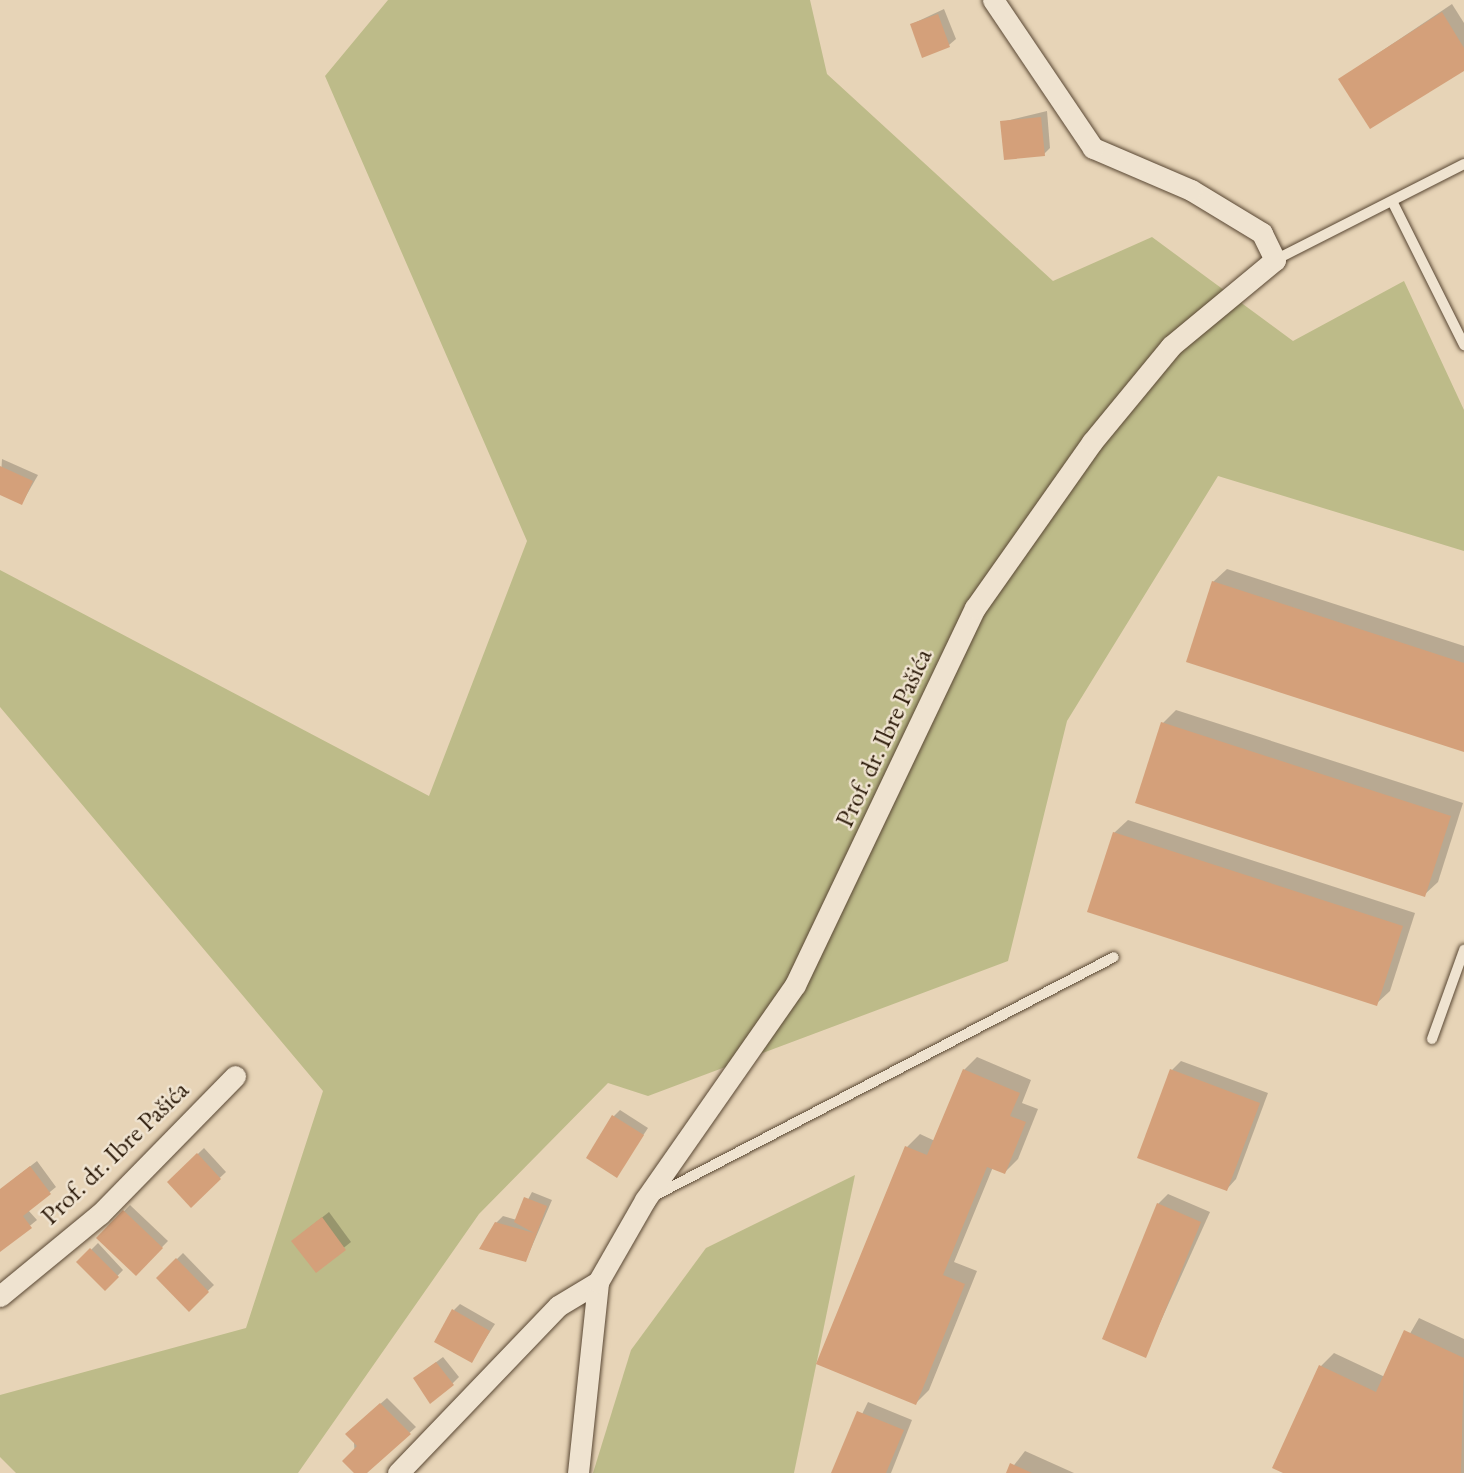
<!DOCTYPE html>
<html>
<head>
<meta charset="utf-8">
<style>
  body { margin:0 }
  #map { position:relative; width:1464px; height:1473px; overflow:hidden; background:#e7d4b7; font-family:"EB Garamond",serif }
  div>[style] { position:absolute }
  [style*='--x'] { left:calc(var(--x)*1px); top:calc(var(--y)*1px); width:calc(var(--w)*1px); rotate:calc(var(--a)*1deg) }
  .green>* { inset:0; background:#bdbb89 }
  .shadow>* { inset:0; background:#0003 }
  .building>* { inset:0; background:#d4a07a }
  .roads { filter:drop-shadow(0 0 2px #594733) drop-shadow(0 0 2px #594733) }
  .service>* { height:10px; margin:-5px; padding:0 5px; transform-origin:5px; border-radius:5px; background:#efe3d0 }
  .minor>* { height:21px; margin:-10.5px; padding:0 10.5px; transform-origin:10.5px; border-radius:10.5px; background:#efe3d0 }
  span { translate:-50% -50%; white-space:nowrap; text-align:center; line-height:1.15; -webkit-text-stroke:5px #efe3d0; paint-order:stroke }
  .street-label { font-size:26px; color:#2a1807 }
</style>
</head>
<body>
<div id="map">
  <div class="green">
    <div style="clip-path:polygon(388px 0,810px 0,827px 74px,1053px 281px,1152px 237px,1293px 341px,1404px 281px,1464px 410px,1464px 551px,1218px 476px,1067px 721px,1008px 961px,648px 1096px,608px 1083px,479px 1214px,298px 1473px,16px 1473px,0 1457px,0 1395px,246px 1328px,323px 1091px,0 707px,0 570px,429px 796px,527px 541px,325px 76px)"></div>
    <div style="clip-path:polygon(855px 1175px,794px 1473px,593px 1473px,631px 1350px,706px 1248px)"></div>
  </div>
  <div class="shadow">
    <div style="clip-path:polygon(1452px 4px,1464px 23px,1464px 69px,1340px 79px)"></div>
    <div style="clip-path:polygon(944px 9px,956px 39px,949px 45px,912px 24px)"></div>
    <div style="clip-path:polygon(1047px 111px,1050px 148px,1044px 154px,1002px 122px)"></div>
    <div style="clip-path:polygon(2px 459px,38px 475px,22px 503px,0 493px)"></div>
    <div style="clip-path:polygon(1227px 569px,1464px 646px,1464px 750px,1213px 582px)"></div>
    <div style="clip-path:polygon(1176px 710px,1463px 803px,1438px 882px,1424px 895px,1163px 723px)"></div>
    <div style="clip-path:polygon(1128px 820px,1415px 913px,1390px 991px,1376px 1004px,1114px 833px)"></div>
    <div style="clip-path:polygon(977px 1057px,1031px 1080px,1022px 1103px,1038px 1109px,1018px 1159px,1005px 1172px,993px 1167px,954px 1262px,977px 1271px,929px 1390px,916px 1403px,907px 1147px,920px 1134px,935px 1141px,964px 1070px)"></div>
    <div style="clip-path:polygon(1181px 1061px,1268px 1093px,1236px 1179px,1227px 1189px,1172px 1070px)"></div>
    <div style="clip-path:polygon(620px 1110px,648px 1128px,617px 1175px,614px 1116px)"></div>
    <div style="clip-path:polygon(204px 1148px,226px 1172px,191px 1205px,169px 1182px)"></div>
    <div style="clip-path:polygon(37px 1161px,56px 1187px,28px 1210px,37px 1220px,0 1250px,0 1190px)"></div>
    <div style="clip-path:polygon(532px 1192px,552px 1200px,526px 1260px,496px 1223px,503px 1216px,517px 1220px)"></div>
    <div style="clip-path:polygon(1168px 1194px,1210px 1212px,1145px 1356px,1158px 1204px)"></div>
    <div style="clip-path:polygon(130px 1205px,168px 1241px,136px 1274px,99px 1238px)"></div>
    <div style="clip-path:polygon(329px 1212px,351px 1242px,316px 1270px,300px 1235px)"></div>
    <div style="clip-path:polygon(98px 1243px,123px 1270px,105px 1289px,79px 1262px)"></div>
    <div style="clip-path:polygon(183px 1253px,214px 1285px,189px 1309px,158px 1278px)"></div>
    <div style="clip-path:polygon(460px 1304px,495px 1324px,471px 1361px,454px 1310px)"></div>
    <div style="clip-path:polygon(1419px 1318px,1464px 1339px,1464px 1473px,1288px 1473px,1321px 1366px,1334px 1353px,1385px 1377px)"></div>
    <div style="clip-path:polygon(443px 1357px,459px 1377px,452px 1384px,415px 1378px)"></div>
    <div style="clip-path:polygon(387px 1398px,416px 1427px,365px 1473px,356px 1473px,353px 1428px)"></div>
    <div style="clip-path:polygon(868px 1402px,912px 1420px,891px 1473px,833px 1473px)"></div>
    <div style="clip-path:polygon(1025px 1451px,1074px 1473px,1008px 1473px)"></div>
  </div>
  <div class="building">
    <div style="clip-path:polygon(1442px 12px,1464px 48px,1464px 71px,1370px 129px,1338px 79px)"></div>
    <div style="clip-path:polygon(938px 14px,950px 47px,922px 58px,910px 24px)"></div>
    <div style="clip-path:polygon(1041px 117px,1045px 156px,1004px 160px,1000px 121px)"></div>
    <div style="clip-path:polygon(0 466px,33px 481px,22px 505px,0 495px)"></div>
    <div style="clip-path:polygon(1212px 581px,1464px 663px,1464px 752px,1186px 662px)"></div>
    <div style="clip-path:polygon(1161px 722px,1451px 816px,1425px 897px,1135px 803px)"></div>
    <div style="clip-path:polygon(1113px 832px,1403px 926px,1377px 1006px,1087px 912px)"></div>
    <div style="clip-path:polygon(963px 1069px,1020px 1093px,1010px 1116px,1026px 1122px,1005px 1174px,987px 1167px,943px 1275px,965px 1284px,916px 1405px,816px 1364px,905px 1146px,927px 1155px)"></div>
    <div style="clip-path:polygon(1170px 1069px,1260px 1103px,1227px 1191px,1137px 1158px)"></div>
    <div style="clip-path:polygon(612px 1115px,644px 1135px,617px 1178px,586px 1158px)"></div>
    <div style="clip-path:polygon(197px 1153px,221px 1179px,191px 1208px,167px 1182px)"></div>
    <div style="clip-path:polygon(30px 1166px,51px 1194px,23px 1216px,32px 1228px,0 1252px,0 1189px)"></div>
    <div style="clip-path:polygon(524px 1197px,547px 1206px,526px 1262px,479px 1249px,495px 1222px,534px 1233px,514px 1222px)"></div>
    <div style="clip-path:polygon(1157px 1203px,1201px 1222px,1146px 1358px,1102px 1339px)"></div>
    <div style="clip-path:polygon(123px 1210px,163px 1248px,136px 1276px,96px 1238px)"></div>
    <div style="clip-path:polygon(322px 1217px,346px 1250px,316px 1273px,291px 1241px)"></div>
    <div style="clip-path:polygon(90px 1248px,119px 1277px,105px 1291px,76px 1262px)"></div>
    <div style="clip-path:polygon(176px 1258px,209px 1292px,189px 1312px,156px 1278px)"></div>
    <div style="clip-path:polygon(452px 1309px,490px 1331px,472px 1363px,434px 1342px)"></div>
    <div style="clip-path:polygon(1404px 1330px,1464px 1358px,1461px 1473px,1283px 1473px,1272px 1468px,1319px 1365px,1376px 1392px)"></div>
    <div style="clip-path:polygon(436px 1362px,454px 1385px,430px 1404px,413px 1378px)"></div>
    <div style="clip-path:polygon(380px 1403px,411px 1434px,367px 1473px,354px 1473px,342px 1461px,357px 1446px,345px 1434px)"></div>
    <div style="clip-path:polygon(857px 1411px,904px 1430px,886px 1473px,831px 1473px)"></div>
    <div style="clip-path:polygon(1010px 1463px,1032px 1473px,1006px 1473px)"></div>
  </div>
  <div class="roads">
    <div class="service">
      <div style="--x:1393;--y:203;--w:159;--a:63.4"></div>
      <div style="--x:1275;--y:260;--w:212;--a:-26.9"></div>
      <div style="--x:1432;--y:1039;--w:95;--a:-70.2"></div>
      <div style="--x:654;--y:1196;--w:518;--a:-27.45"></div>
    </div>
    <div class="minor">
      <div style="--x:0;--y:1296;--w:129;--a:-39.4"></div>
      <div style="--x:100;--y:1214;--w:193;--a:-45.6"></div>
      <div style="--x:398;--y:1473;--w:231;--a:-46.2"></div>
      <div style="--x:558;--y:1306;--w:47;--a:-31"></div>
      <div style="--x:578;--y:1473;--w:192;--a:-84"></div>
      <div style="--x:598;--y:1282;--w:95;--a:-60.2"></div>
      <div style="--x:645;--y:1200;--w:262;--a:-55.1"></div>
      <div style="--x:795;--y:985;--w:418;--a:-64.5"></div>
      <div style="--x:975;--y:608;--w:203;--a:-54.8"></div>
      <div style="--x:1092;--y:442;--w:124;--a:-50.5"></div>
      <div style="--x:1171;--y:346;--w:135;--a:-39.6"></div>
      <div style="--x:1275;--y:260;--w:30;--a:-116"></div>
      <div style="--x:1262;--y:233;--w:83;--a:-148.8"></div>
      <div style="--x:1191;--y:190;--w:107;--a:-156.8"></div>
      <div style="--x:1093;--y:148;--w:179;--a:-124"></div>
    </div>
  </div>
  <div class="street-label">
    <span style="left:884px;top:738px;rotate:-65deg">Prof. dr. Ibre Pašića</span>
    <span style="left:115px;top:1153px;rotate:-44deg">Prof. dr. Ibre Pašića</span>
  </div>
</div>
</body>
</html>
